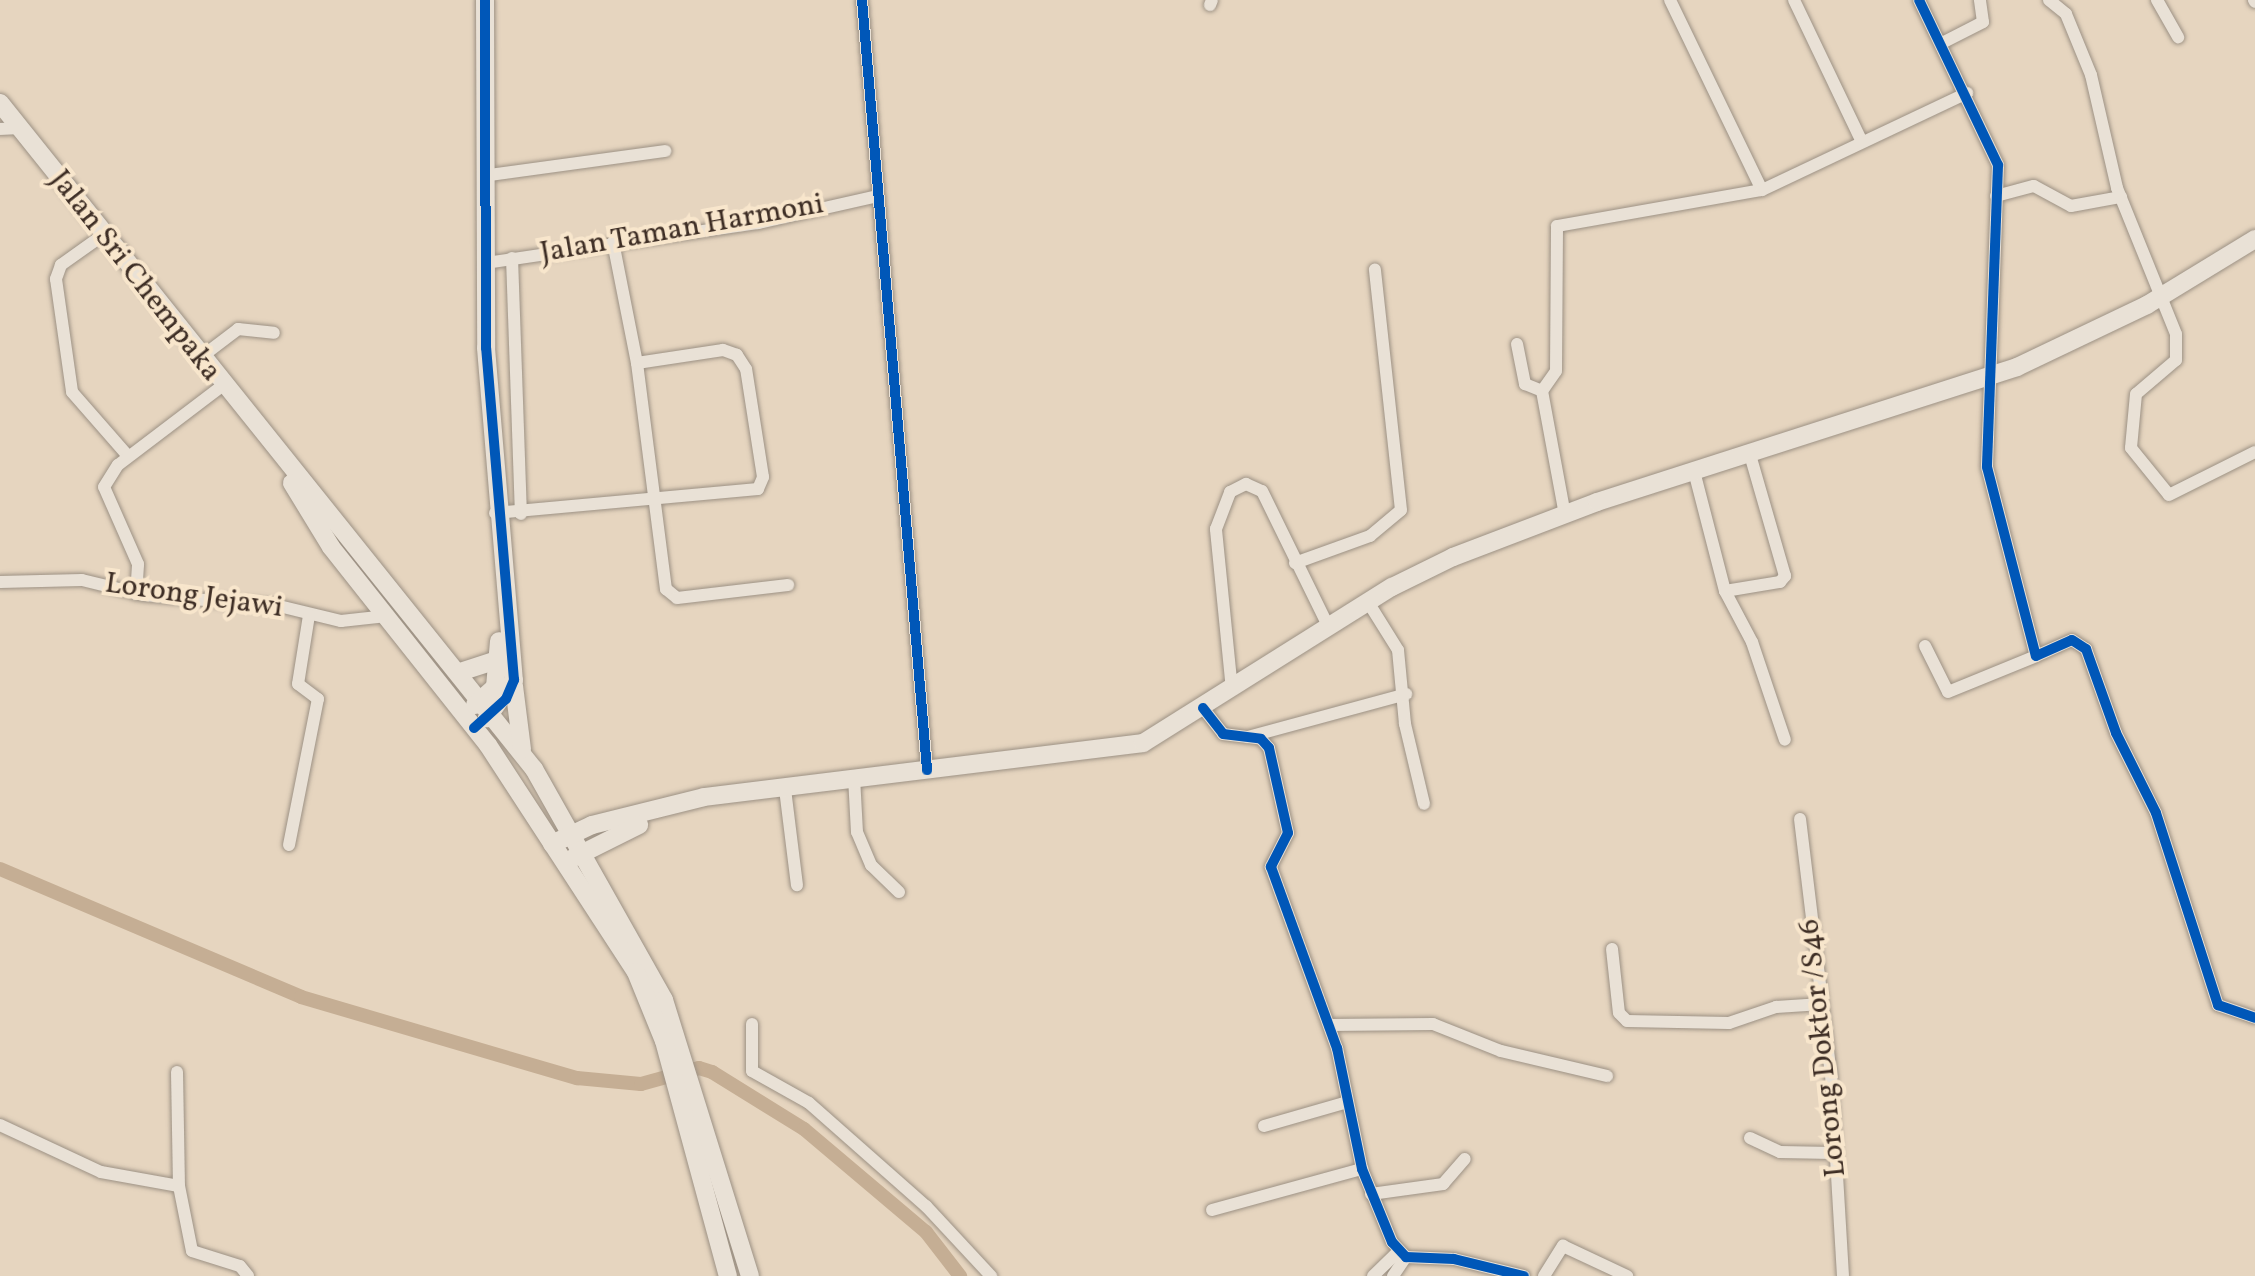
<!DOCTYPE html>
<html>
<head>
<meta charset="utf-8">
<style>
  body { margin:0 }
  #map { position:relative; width:2255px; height:1276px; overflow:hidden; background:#e6d5bf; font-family:Vollkorn,serif }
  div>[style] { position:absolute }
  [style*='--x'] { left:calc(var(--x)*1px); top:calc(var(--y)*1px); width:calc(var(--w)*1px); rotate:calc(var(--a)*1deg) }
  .canal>* { height:14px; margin:-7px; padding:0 7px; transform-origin:7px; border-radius:7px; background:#c5ae94 }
  .roads { filter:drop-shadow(0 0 2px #9c9184) drop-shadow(0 0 2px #9c9184) }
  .street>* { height:12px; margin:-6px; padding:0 6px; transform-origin:6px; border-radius:6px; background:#e9e1d6 }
  .secondary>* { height:18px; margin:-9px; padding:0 9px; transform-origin:9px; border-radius:9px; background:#e9e1d6 }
  .cycleway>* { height:10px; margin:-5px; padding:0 5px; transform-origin:5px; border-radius:5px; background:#0057b8 }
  span { translate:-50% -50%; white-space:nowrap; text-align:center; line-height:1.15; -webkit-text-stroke:8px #f8e6cc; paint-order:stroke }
  .street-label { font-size:30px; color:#3e2e25 }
</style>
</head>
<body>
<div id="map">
  <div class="canal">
    <div style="--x:0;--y:869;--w:327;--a:23"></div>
    <div style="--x:301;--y:997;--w:288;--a:16.4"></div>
    <div style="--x:577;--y:1078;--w:64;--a:5.4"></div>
    <div style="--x:641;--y:1084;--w:60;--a:-15.4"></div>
    <div style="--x:699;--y:1068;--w:14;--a:17"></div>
    <div style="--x:712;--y:1072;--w:108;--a:31.8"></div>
    <div style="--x:804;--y:1129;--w:160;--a:40.2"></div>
    <div style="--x:926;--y:1232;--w:56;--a:52.3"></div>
  </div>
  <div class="roads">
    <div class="street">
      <div style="--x:862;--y:0;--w:773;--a:85.17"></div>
      <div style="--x:1670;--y:0;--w:211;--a:64.2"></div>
      <div style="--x:1794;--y:0;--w:155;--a:64.4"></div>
      <div style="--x:1919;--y:0;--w:183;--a:64.4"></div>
      <div style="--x:1998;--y:165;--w:302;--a:92.1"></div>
      <div style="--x:1987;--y:467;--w:195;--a:75.5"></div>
      <div style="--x:2036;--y:656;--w:39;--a:-24"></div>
      <div style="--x:2072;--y:640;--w:17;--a:33"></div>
      <div style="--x:2086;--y:649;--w:89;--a:70.3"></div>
      <div style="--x:2116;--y:733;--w:89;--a:63.4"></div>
      <div style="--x:2156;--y:813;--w:202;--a:72.1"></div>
      <div style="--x:2218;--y:1005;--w:39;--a:19"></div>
      <div style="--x:2049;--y:0;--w:22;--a:39"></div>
      <div style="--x:2066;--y:14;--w:66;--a:67.7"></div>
      <div style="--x:2091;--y:75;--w:116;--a:77"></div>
      <div style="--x:2117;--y:188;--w:157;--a:68"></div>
      <div style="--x:2176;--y:334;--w:26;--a:90"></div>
      <div style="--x:2176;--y:360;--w:52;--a:139.6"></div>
      <div style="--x:2136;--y:394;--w:54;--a:95.3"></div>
      <div style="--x:2131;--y:448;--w:60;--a:51"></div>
      <div style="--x:2169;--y:495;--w:96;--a:-26.6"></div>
      <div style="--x:2157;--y:0;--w:43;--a:60.4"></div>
      <div style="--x:2254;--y:0;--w:2;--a:63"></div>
      <div style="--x:1210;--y:5;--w:5;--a:-68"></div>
      <div style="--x:1942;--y:43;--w:46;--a:-27.1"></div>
      <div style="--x:1983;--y:22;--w:22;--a:-98"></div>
      <div style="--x:0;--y:129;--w:20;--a:-3"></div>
      <div style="--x:490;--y:175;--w:177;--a:-7.8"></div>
      <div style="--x:1996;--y:196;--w:39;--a:-15"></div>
      <div style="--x:2034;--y:186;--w:42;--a:28.4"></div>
      <div style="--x:2071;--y:206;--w:51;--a:-10.2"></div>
      <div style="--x:103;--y:235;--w:52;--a:144.5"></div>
      <div style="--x:61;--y:265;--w:15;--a:110"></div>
      <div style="--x:56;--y:279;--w:114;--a:81.9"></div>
      <div style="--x:72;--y:392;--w:85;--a:48.8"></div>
      <div style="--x:613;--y:242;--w:123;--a:78.8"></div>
      <div style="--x:637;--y:363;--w:228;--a:82.7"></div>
      <div style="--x:666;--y:589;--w:14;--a:39"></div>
      <div style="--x:677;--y:598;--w:112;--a:-6.7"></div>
      <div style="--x:512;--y:258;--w:256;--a:88"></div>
      <div style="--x:486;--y:263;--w:275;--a:-8.4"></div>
      <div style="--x:758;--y:223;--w:123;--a:-12.7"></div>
      <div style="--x:1517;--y:344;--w:41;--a:78.7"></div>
      <div style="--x:1525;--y:384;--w:18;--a:22"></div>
      <div style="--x:200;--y:358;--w:48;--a:-37.3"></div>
      <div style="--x:238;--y:329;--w:36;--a:6"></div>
      <div style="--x:1695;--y:475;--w:120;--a:75.5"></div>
      <div style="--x:1725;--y:591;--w:56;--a:-9.3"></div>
      <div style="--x:1780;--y:582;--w:8;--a:-50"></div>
      <div style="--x:1785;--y:576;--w:126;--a:-106.1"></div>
      <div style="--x:495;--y:513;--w:264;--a:-5.2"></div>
      <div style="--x:758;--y:489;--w:13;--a:-67"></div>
      <div style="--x:763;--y:477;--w:109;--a:-98.9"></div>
      <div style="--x:746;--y:369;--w:17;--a:-123"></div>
      <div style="--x:737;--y:355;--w:15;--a:-160"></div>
      <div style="--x:723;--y:350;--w:87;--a:171.4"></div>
      <div style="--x:1565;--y:515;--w:126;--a:-100.5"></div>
      <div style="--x:1542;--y:391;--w:24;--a:-55"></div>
      <div style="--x:1556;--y:371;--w:145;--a:-89.6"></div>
      <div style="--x:1557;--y:226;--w:208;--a:-10"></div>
      <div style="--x:1762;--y:190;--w:227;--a:-25.3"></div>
      <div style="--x:1295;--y:563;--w:80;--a:-19.8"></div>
      <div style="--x:1370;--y:536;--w:40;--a:-40"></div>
      <div style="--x:1401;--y:510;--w:242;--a:-96.2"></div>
      <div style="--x:0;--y:582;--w:82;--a:-1.4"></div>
      <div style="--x:82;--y:580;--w:64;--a:13.6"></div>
      <div style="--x:144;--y:595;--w:135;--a:4.7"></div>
      <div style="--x:279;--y:606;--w:64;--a:13.6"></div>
      <div style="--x:341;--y:621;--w:46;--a:-6.2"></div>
      <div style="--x:1725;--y:591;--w:58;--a:62.1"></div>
      <div style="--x:1752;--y:642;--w:103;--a:71.4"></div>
      <div style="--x:136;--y:594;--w:30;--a:-86"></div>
      <div style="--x:138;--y:564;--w:84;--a:-113.8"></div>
      <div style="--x:104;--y:487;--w:26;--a:-58"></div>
      <div style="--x:118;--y:465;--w:131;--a:-37.2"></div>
      <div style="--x:1368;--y:602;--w:57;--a:58"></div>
      <div style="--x:1398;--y:650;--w:74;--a:84.6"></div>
      <div style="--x:1405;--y:724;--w:82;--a:76.6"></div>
      <div style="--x:1925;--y:646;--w:51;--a:63.4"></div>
      <div style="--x:1948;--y:692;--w:95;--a:-22.2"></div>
      <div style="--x:1232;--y:690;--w:162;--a:-95.7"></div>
      <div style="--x:1216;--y:529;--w:40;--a:-69"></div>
      <div style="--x:1230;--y:492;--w:18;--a:-27"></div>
      <div style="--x:1246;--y:484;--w:17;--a:24"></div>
      <div style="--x:1262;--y:491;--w:153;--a:63.9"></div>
      <div style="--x:1203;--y:708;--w:33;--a:52"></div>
      <div style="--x:1223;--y:734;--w:38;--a:7"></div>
      <div style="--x:1261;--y:739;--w:12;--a:48"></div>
      <div style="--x:1269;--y:748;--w:87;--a:77.4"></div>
      <div style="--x:1288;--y:833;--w:38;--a:117"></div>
      <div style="--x:1271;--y:867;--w:193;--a:70"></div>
      <div style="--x:1337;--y:1048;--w:124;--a:78.3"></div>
      <div style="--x:1362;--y:1169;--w:79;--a:67.7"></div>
      <div style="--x:1392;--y:1242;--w:21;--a:47"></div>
      <div style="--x:1406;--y:1257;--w:48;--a:2.4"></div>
      <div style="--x:1454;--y:1259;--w:72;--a:13.7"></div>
      <div style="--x:1248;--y:737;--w:164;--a:-15.2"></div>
      <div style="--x:854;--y:777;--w:55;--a:86.9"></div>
      <div style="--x:857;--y:832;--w:36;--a:67"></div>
      <div style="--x:871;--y:865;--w:39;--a:44"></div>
      <div style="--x:785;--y:789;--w:97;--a:82.9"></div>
      <div style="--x:1800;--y:819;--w:257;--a:83.1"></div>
      <div style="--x:1831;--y:1074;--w:202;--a:86.6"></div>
      <div style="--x:289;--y:845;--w:149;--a:-78.8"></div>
      <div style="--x:318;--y:699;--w:25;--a:-143"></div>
      <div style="--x:298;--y:684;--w:70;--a:-80.9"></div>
      <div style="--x:1612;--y:949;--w:64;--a:83.8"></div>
      <div style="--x:1619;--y:1013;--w:11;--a:45"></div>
      <div style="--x:1627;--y:1021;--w:102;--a:1.1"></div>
      <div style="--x:1729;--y:1023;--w:50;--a:-18.8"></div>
      <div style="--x:1776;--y:1007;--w:46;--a:-3.7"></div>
      <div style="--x:752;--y:1024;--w:47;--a:90"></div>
      <div style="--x:752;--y:1071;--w:65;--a:29.3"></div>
      <div style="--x:809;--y:1103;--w:156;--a:41.4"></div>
      <div style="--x:926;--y:1206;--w:96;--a:47.1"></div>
      <div style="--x:1329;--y:1025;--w:104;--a:-0.6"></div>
      <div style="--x:1433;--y:1024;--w:73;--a:21.7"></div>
      <div style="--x:1501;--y:1051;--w:109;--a:13.3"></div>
      <div style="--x:177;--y:1072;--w:114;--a:89"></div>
      <div style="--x:0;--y:1125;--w:111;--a:25"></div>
      <div style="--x:101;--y:1172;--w:79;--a:10.2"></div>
      <div style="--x:179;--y:1186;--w:66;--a:78.7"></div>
      <div style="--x:192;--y:1251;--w:50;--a:17.4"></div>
      <div style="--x:240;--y:1266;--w:13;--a:51"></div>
      <div style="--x:1264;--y:1126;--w:86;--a:-16.1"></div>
      <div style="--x:1750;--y:1138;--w:33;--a:25"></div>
      <div style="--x:1780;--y:1152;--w:53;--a:1.1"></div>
      <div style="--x:1371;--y:1194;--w:73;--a:-7.9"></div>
      <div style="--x:1443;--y:1184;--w:33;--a:-49"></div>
      <div style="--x:1212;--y:1210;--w:156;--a:-15.3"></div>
      <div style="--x:1373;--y:1276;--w:35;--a:-44"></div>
      <div style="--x:1393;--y:1276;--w:23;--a:-56"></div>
      <div style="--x:1544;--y:1276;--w:36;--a:-58"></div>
      <div style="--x:1563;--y:1246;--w:71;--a:25.1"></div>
    </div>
    <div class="secondary">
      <div style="--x:485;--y:0;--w:348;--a:89.8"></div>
      <div style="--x:486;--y:348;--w:333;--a:85.2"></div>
      <div style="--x:514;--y:680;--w:47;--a:125.4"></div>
      <div style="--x:0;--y:103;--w:854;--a:51.28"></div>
      <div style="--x:534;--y:769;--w:265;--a:60.6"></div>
      <div style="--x:664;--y:1000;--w:289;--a:72.7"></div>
      <div style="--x:292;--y:483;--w:75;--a:58.6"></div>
      <div style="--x:331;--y:547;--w:253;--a:51.6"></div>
      <div style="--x:488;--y:745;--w:271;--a:56.9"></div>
      <div style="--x:636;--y:972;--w:74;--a:67.9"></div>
      <div style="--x:664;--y:1041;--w:244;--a:74.8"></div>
      <div style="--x:460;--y:672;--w:42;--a:-18"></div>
      <div style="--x:514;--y:686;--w:64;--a:82.8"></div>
      <div style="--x:475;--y:705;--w:27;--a:-42"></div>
      <div style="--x:495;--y:687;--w:46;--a:-85"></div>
      <div style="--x:552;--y:844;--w:44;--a:-25.4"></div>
      <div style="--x:592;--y:825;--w:115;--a:-14"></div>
      <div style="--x:704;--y:797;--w:442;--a:-7"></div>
      <div style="--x:1143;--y:743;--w:294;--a:-32.1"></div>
      <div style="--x:1392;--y:587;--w:68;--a:-26.2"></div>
      <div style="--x:1453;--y:557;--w:154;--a:-20.9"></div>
      <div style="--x:1597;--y:502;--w:441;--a:-17.8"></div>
      <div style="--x:2017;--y:367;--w:144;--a:-25.5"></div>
      <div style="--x:2147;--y:305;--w:127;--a:-31.4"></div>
      <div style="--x:573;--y:858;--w:74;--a:-26.6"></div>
    </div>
  </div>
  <div class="cycleway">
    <div style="--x:862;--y:0;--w:773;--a:85.17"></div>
    <div style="--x:1919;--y:0;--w:183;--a:64.4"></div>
    <div style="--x:1998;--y:165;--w:302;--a:92.1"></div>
    <div style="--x:1987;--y:467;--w:195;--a:75.5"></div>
    <div style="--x:2036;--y:656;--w:39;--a:-24"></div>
    <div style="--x:2072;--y:640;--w:17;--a:33"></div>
    <div style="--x:2086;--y:649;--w:89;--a:70.3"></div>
    <div style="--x:2116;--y:733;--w:89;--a:63.4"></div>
    <div style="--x:2156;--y:813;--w:202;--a:72.1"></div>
    <div style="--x:2218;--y:1005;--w:39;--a:19"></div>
    <div style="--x:1203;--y:708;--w:33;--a:52"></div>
    <div style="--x:1223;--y:734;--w:38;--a:7"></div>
    <div style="--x:1261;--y:739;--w:12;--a:48"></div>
    <div style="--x:1269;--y:748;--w:87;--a:77.4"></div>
    <div style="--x:1288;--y:833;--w:38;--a:117"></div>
    <div style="--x:1271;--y:867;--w:193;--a:70"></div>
    <div style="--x:1337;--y:1048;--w:124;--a:78.3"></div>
    <div style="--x:1362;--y:1169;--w:79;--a:67.7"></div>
    <div style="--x:1392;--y:1242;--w:21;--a:47"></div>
    <div style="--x:1406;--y:1257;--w:48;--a:2.4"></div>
    <div style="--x:1454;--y:1259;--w:72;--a:13.7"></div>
    <div style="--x:474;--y:728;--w:43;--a:-42.2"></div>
    <div style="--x:506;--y:699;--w:21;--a:-67"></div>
    <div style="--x:514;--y:680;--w:333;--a:-94.8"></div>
    <div style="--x:486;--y:348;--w:348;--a:-90.2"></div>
  </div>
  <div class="street-label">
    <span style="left:682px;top:229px;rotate:-10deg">Jalan Taman Harmoni</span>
    <span style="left:135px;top:276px;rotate:52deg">Jalan Sri Chempaka</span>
    <span style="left:194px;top:596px;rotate:8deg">Lorong Jejawi</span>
    <span style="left:1823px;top:1048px;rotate:-96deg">Lorong Doktor /S46</span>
  </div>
</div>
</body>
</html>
